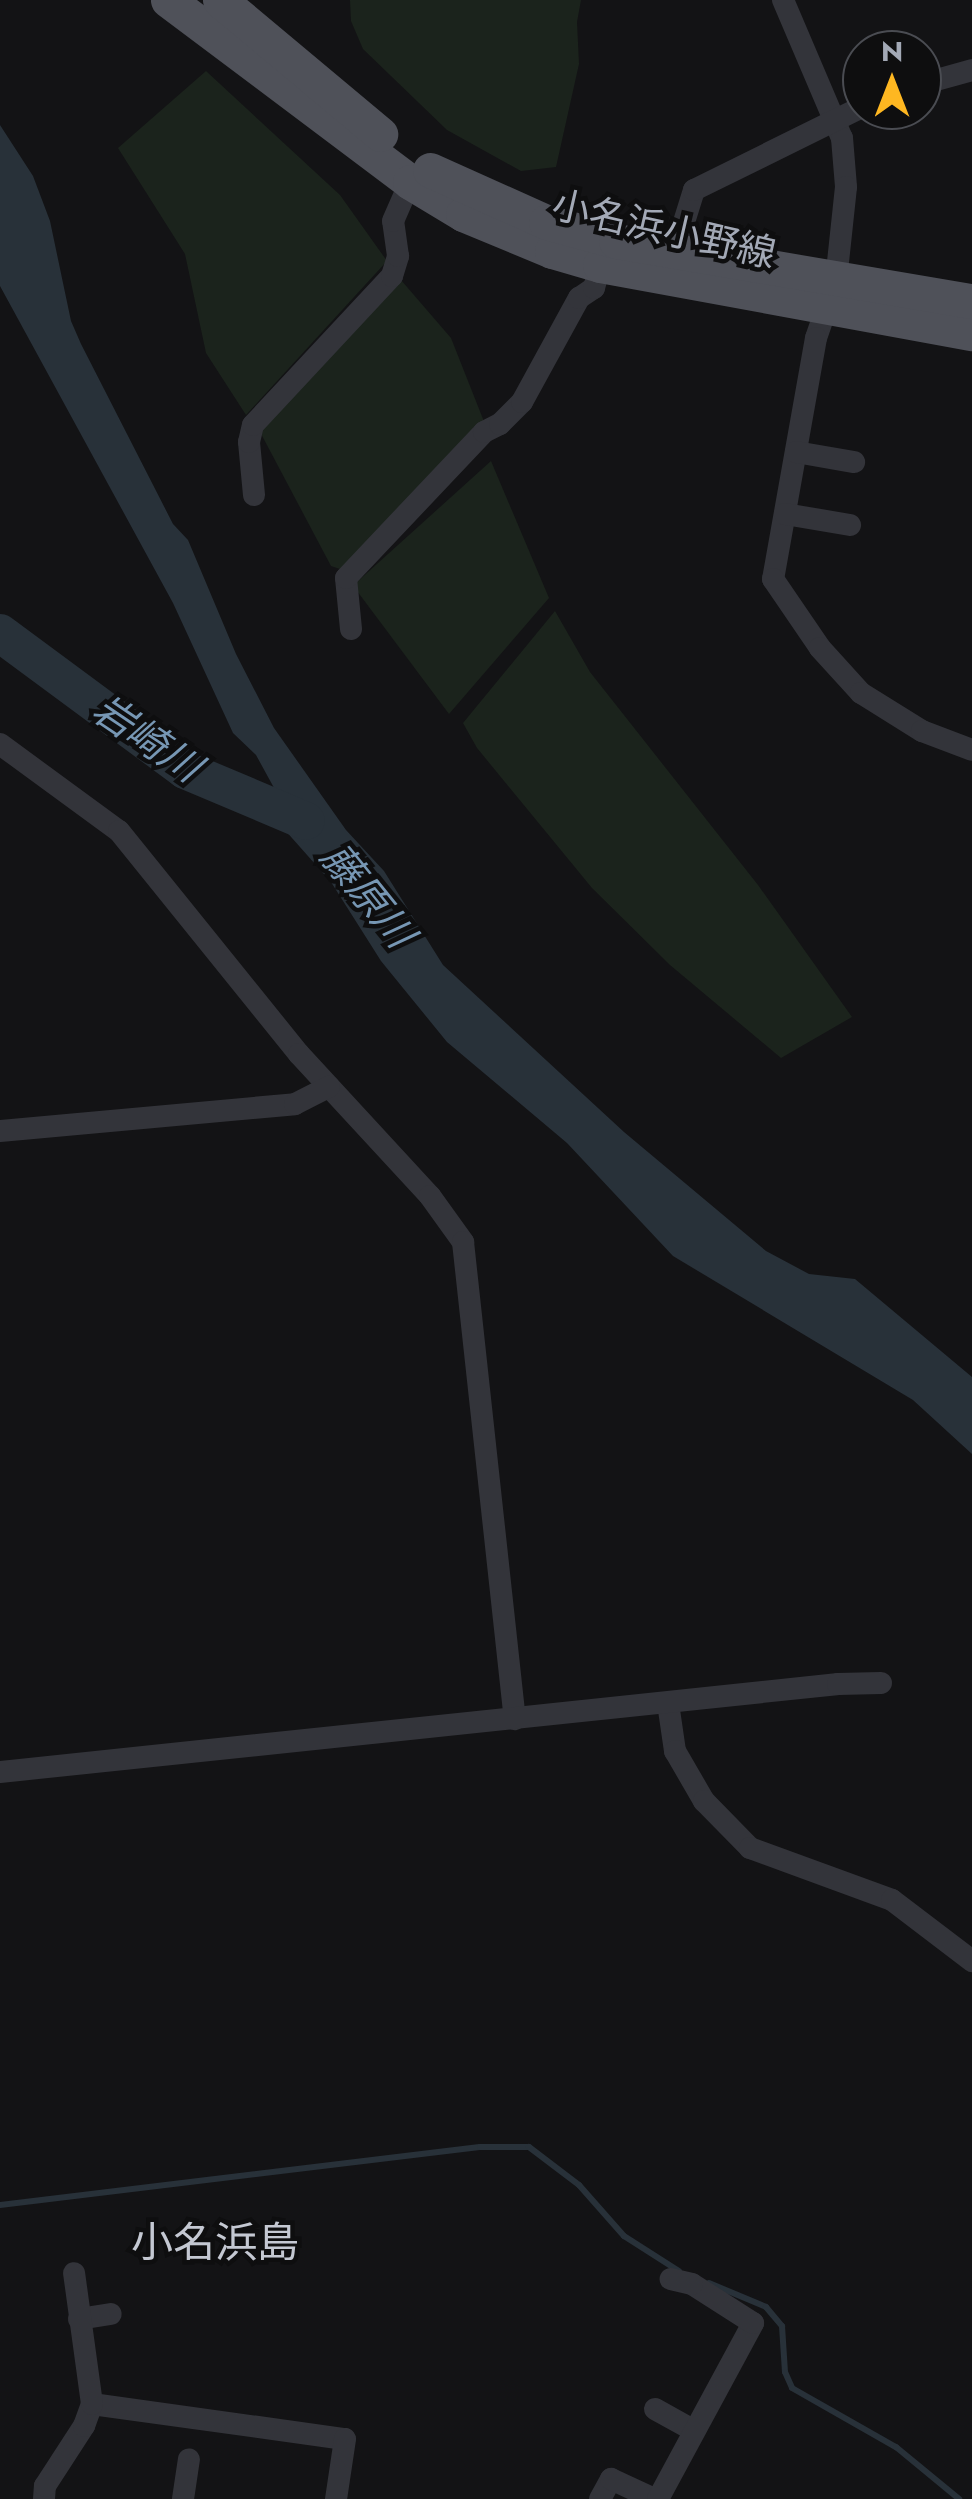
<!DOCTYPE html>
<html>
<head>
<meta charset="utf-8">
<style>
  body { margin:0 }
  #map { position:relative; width:972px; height:2499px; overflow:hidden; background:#131315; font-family:Jost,"Noto Sans JP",sans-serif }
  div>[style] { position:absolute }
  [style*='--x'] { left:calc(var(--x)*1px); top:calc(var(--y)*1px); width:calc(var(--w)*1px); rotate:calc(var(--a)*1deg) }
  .green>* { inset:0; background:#1b231c }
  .water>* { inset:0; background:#283139 }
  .stream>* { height:6px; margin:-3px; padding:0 3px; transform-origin:3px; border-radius:3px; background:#283139 }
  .river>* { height:38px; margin:-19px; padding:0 19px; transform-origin:19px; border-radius:19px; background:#283139 }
  .street>* { height:22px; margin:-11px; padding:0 11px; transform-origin:11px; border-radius:11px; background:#33343a }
  .primary>* { height:35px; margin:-17.5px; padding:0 17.5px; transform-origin:17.5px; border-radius:17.5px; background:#4f5159 }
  span { translate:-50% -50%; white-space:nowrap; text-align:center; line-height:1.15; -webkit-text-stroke:9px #0e0e0f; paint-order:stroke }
  .street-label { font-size:38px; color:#a3a9b6 }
  .water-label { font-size:40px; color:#7797b4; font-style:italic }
  .quarter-label { font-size:42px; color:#c4c8d2 }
  .north { position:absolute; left:842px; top:30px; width:100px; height:100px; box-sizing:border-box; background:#0e0e0f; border:2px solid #4a4c52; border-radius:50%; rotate:0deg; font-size:28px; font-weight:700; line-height:40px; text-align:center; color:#a3a9b6 }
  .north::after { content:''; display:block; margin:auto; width:35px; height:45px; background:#feb721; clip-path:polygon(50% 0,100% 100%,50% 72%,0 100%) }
</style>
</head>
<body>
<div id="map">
  <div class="green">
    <div style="clip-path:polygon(350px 0,581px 0,577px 22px,579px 64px,556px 167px,521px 171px,447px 130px,363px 49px,351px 21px)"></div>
    <div style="clip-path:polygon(206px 71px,340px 195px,387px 261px,246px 415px,206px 353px,185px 254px,118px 148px)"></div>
    <div style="clip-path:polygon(401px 280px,451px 338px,485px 424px,349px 572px,331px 566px,259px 430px)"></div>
    <div style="clip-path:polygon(491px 461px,549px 598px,449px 714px,357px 591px,357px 582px)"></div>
    <div style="clip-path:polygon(555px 611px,590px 672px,758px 885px,852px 1017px,781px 1058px,670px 965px,592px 888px,477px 748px,463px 723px)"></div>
  </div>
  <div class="water">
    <div style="clip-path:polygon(0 125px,33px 176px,50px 221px,71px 321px,81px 344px,173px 524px,188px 540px,236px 654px,274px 728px,346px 830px,384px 871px,443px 965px,624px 1132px,766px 1251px,809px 1274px,855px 1279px,972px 1377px,972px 1454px,913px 1400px,673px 1256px,567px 1143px,447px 1042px,381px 961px,331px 882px,284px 829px,279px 797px,256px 755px,233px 733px,173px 603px,0 286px)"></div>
  </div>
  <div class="stream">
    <div style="--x:0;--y:2205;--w:483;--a:-6.9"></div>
    <div style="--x:480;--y:2147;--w:49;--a:0"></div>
    <div style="--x:529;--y:2147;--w:63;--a:37.2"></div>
    <div style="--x:579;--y:2185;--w:68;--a:48.6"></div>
    <div style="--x:624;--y:2236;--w:65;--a:32.5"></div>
    <div style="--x:709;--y:2283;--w:62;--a:22.8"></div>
    <div style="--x:766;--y:2307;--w:25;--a:50"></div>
    <div style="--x:782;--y:2326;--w:46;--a:86.3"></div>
    <div style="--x:785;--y:2372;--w:17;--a:66"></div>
    <div style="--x:792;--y:2388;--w:120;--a:29.6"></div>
    <div style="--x:896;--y:2447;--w:82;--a:39.5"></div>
  </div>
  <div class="river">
    <div style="--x:0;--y:633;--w:230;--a:36.5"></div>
    <div style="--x:185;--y:770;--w:131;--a:22.9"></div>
  </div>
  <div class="street">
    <div style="--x:783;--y:0;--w:150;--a:66.9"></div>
    <div style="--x:842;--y:138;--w:49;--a:85.3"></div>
    <div style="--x:846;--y:187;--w:94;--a:96.1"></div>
    <div style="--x:836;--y:280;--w:61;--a:109"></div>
    <div style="--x:816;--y:338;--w:245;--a:100.1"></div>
    <div style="--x:773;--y:579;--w:83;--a:55.7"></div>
    <div style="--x:820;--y:648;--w:61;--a:47.7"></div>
    <div style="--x:861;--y:693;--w:72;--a:31.9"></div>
    <div style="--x:922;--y:731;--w:53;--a:20.8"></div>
    <div style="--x:922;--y:84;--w:52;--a:-15.6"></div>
    <div style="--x:675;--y:251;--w:64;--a:-72.7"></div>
    <div style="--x:694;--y:190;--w:187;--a:-26.3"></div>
    <div style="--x:796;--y:452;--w:59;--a:9.8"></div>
    <div style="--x:254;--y:495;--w:53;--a:-95.4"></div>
    <div style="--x:249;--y:442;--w:17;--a:-77"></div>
    <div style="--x:253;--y:425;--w:204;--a:-47"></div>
    <div style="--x:392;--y:276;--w:21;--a:-73"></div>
    <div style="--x:398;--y:256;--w:35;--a:-98"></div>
    <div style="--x:393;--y:221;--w:43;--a:-66.4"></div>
    <div style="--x:785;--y:514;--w:66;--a:9.6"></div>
    <div style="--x:351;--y:629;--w:51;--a:-95.6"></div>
    <div style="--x:346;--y:578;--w:201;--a:-46.6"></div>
    <div style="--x:484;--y:432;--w:18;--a:-27"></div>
    <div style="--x:500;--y:424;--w:31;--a:-45"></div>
    <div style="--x:522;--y:402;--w:119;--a:-61.3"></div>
    <div style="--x:579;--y:298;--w:18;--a:-34"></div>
    <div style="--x:594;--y:288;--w:24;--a:-75"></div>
    <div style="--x:0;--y:744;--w:147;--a:36.2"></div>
    <div style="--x:119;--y:831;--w:287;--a:51.1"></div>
    <div style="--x:299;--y:1054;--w:193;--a:47.3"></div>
    <div style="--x:430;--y:1196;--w:57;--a:54.3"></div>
    <div style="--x:463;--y:1242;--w:480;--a:83.8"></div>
    <div style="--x:0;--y:1131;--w:296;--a:-5.2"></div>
    <div style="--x:295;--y:1104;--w:38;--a:-27"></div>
    <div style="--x:668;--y:1703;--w:49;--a:81.7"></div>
    <div style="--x:675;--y:1751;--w:58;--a:59.9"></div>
    <div style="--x:704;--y:1801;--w:66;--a:45.6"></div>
    <div style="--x:750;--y:1848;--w:151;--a:20.1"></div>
    <div style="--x:892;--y:1900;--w:101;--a:37.3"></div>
    <div style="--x:0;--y:1772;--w:843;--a:-5.99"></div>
    <div style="--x:838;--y:1684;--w:43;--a:-1.3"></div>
    <div style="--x:79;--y:2319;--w:32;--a:-9"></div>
    <div style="--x:92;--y:2404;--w:255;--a:7.9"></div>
    <div style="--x:345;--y:2439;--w:61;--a:98.5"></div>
    <div style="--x:655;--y:2409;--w:43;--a:28.9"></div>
    <div style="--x:44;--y:2499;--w:13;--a:-86"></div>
    <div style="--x:45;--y:2486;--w:72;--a:-57"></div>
    <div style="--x:84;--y:2426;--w:23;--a:-70"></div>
    <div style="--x:92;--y:2404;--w:132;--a:-97.8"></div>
    <div style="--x:183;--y:2499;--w:40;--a:-81.5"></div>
    <div style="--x:600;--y:2499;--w:23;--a:-61"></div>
    <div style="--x:611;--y:2479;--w:47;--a:24.9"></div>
    <div style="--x:658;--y:2499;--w:200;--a:-61.6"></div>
    <div style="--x:753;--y:2323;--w:72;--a:-147.4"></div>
    <div style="--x:692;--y:2284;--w:22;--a:-167"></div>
  </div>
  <div class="primary">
    <div style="--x:168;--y:0;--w:303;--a:36.9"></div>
    <div style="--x:410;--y:182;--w:62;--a:31.1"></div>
    <div style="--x:463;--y:214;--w:96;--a:22.6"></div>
    <div style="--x:552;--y:251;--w:50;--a:16.3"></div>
    <div style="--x:600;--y:265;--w:378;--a:10.4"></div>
    <div style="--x:220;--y:0;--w:209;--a:39.9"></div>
    <div style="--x:430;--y:170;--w:127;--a:24.1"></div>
    <div style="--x:546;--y:222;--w:73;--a:15.2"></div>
    <div style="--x:616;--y:241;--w:361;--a:9.6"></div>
  </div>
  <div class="street-label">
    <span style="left:664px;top:229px;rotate:13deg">小名浜小野線</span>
  </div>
  <div class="water-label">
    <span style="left:147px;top:738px;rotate:34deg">岩崎川</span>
    <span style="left:368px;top:895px;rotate:51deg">藤原川</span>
  </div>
  <div class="quarter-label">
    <span style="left:215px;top:2243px">小名浜島</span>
  </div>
  <div class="north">N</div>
</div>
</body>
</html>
